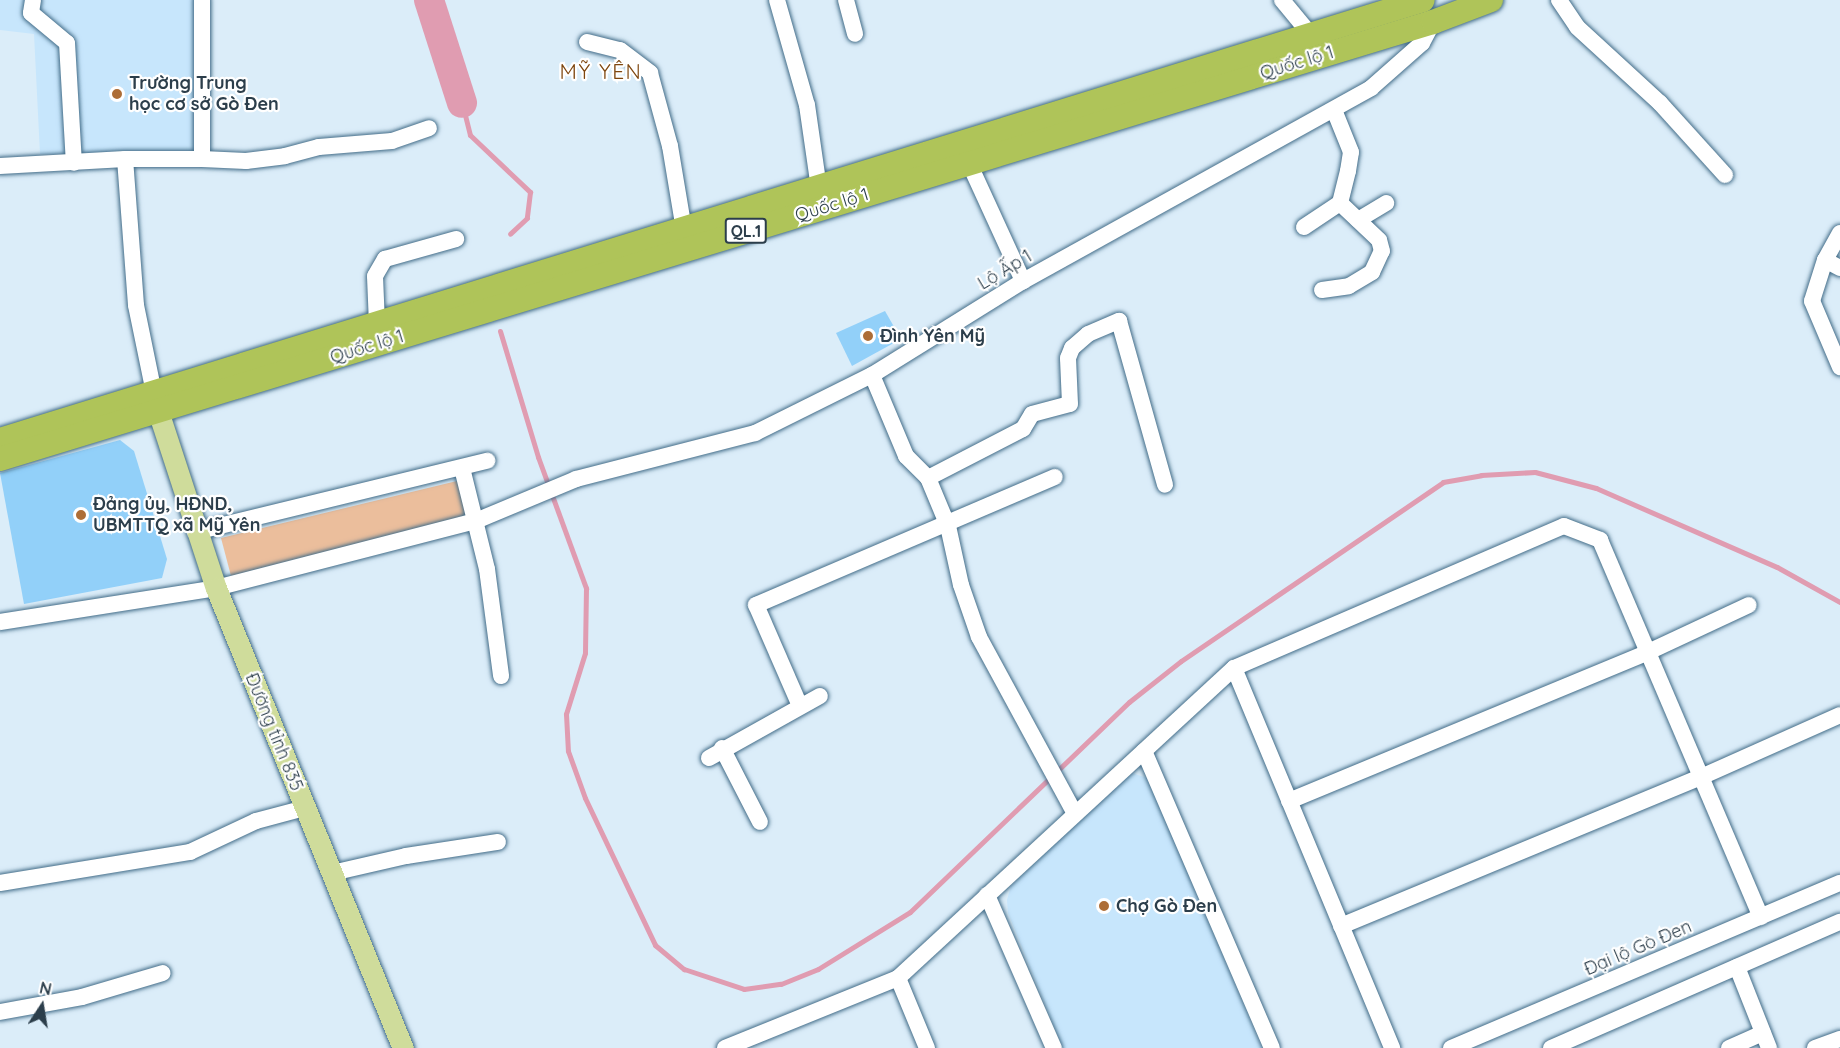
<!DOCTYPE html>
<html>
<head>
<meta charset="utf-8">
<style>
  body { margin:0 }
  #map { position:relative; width:1840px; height:1048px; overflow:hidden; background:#dbedf9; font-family:Quicksand,sans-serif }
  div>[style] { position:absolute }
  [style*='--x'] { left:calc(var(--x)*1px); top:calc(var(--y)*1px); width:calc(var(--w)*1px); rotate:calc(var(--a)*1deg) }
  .built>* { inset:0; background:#c7e6fc }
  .green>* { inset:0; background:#ebbe9c }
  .stream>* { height:5px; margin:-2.5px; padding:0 2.5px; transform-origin:2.5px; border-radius:2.5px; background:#e09cb1 }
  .river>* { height:30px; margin:-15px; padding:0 15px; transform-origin:15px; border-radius:15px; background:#e09cb1 }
  .building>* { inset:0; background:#92d0f9 }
  .roads { filter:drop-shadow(0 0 2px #426c88) drop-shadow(0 0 2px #426c88) }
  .minor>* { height:16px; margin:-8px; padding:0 8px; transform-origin:8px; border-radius:8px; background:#fff }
  .major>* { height:21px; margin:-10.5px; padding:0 10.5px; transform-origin:10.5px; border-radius:10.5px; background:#cfdc9b }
  .highway>* { height:24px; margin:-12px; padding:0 12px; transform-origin:12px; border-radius:12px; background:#afc459 }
  .dots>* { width:16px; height:16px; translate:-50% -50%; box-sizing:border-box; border:3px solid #fff; border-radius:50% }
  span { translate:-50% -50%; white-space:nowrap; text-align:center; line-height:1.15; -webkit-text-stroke:4.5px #fff; paint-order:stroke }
  .shield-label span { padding:2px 4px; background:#fff; border:2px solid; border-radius:4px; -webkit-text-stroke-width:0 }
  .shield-label { font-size:16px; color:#2c3e4b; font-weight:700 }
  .street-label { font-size:18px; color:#2c3e4b }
  .poi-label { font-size:18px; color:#2c3e4b; font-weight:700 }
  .left { translate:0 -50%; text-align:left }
  .quarter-label { font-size:21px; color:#7e460e; letter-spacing:1.5px }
  .north { position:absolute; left:12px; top:976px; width:60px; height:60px; -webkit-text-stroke:4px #fff; paint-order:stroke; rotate:12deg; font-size:16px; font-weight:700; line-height:24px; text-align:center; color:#2c3e4b }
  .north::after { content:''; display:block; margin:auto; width:21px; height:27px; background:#2c3e4b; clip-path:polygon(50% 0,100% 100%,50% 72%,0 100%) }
</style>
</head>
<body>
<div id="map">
  <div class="built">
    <div style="clip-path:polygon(0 0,195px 0,196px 154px,40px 154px,34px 34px,0 30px)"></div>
    <div style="clip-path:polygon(1129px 772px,1147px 778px,1262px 1048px,1063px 1048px,1008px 913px,1007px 900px,1011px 886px)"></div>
  </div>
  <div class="green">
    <div style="clip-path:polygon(461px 480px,473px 514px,231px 576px,221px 538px)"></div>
  </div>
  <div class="stream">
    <div style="--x:462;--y:103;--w:33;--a:76"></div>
    <div style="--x:470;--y:135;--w:83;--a:43.5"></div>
    <div style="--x:530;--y:192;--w:26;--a:97"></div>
    <div style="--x:527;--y:218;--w:23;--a:137"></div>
    <div style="--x:500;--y:331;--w:132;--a:73.2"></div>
    <div style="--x:538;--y:457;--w:140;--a:69.9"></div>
    <div style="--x:586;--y:588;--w:65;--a:90.9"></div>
    <div style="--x:585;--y:653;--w:64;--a:107.3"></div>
    <div style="--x:566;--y:714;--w:37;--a:87"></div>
    <div style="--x:568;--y:751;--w:50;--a:70.1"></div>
    <div style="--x:585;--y:798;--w:163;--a:64.5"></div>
    <div style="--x:655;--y:945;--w:38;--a:40"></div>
    <div style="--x:684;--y:969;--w:63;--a:18.4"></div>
    <div style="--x:744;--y:989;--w:37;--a:-8"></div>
    <div style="--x:781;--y:984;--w:40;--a:-22"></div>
    <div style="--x:818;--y:969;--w:108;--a:-31.8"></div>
    <div style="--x:910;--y:912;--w:303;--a:-43.8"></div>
    <div style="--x:1129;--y:702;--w:66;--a:-38.3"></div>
    <div style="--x:1181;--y:661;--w:317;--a:-34.3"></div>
    <div style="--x:1443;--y:482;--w:39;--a:-10"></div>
    <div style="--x:1481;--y:475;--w:54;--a:-3.2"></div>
    <div style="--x:1535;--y:472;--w:63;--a:14.7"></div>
    <div style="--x:1596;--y:488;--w:197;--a:23.6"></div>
    <div style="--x:1777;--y:567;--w:72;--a:29.1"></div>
  </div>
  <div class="river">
    <div style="--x:429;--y:0;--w:108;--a:72.2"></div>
  </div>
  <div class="building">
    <div style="clip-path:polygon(885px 311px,901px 339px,852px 366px,836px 333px)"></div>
    <div style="clip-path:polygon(120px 440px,134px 451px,167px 559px,162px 578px,24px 604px,0 473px)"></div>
  </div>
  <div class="roads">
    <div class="minor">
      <div style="--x:33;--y:0;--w:13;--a:99"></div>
      <div style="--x:31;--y:13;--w:47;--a:39.8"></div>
      <div style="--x:67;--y:43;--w:120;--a:86.7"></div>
      <div style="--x:777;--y:0;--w:109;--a:74.1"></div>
      <div style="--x:807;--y:105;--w:84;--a:81.8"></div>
      <div style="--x:846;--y:0;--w:35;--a:75"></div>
      <div style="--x:1282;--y:0;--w:45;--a:50.4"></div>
      <div style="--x:1559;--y:0;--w:32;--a:56"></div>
      <div style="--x:1577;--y:27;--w:113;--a:42.5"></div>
      <div style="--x:1660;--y:103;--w:97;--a:47.9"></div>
      <div style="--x:587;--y:42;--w:34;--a:14"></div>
      <div style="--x:620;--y:50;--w:38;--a:37"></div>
      <div style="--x:650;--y:73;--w:76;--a:74.7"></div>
      <div style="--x:670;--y:146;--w:85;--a:80.5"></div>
      <div style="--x:202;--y:159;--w:44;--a:2.6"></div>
      <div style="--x:246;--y:161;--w:39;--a:-7"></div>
      <div style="--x:285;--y:156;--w:35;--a:-15"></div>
      <div style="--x:319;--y:147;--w:73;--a:-4.7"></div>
      <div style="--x:392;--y:141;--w:39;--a:-19"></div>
      <div style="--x:969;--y:163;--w:130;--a:65.4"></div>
      <div style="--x:0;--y:166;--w:125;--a:-3.2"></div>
      <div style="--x:1358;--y:220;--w:33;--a:-31"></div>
      <div style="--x:1304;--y:227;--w:43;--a:-33.7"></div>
      <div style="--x:1340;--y:203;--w:33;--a:-76"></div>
      <div style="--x:1348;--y:171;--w:19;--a:-81"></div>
      <div style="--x:1351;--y:152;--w:45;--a:-112"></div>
      <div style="--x:1840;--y:233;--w:31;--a:119"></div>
      <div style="--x:1825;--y:260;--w:43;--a:107.6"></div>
      <div style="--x:1812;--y:301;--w:72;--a:67"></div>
      <div style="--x:1825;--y:260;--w:17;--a:28"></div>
      <div style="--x:1322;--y:290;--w:27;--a:-8"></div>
      <div style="--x:1349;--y:286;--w:27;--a:-31"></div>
      <div style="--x:1372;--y:272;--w:23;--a:-65"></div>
      <div style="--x:1382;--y:251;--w:11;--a:-105"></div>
      <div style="--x:1379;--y:240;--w:54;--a:-136.5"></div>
      <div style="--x:377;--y:324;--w:48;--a:-92.4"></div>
      <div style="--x:375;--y:276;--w:20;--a:-60"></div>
      <div style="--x:385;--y:259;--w:74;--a:-15.7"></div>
      <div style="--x:872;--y:375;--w:88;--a:67.2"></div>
      <div style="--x:906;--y:456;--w:31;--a:45"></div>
      <div style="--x:928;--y:478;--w:52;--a:67.4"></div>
      <div style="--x:948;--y:526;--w:60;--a:77.6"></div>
      <div style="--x:961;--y:585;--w:55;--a:70.9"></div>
      <div style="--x:979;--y:637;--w:201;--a:61.5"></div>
      <div style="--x:154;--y:393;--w:90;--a:-101.6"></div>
      <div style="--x:136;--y:305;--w:146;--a:-94.3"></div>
      <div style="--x:125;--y:159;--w:77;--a:0"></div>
      <div style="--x:202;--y:159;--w:159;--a:-90"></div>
      <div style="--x:462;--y:468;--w:104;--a:76.1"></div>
      <div style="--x:487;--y:569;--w:108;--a:82.5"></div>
      <div style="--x:928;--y:478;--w:107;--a:-27.3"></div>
      <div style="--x:1023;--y:429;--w:17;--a:-59"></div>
      <div style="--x:1032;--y:414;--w:39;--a:-15"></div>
      <div style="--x:1070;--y:404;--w:46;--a:-92.5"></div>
      <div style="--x:1068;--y:358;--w:11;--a:-68"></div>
      <div style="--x:1072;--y:348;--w:21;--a:-41"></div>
      <div style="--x:1088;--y:334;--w:34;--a:-23"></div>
      <div style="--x:1119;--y:321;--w:170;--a:74.3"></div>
      <div style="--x:195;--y:532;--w:301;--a:-13.7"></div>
      <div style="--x:0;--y:622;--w:219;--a:-8.9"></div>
      <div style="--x:216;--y:588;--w:271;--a:-14.5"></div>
      <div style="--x:478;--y:520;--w:106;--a:-22.7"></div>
      <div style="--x:576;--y:479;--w:185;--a:-14.4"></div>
      <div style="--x:755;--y:433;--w:131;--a:-26.4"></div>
      <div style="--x:872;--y:375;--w:178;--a:-31.9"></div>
      <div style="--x:1023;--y:281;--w:398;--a:-29"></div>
      <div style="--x:1371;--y:88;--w:68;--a:-41.4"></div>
      <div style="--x:1422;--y:43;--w:24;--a:-62"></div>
      <div style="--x:1234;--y:668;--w:412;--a:67.4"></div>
      <div style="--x:800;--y:706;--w:110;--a:-113.5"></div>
      <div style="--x:756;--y:605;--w:325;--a:-23.2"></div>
      <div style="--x:722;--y:748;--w:83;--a:62.8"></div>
      <div style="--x:1144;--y:751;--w:323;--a:66.7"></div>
      <div style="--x:709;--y:758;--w:127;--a:-29.2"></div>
      <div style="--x:1289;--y:801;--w:389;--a:-22.5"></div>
      <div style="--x:1648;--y:652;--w:111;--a:-25"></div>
      <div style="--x:332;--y:873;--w:76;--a:-12.9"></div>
      <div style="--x:406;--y:856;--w:93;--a:-8.7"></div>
      <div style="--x:0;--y:883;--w:193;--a:-9.3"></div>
      <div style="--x:190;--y:852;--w:73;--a:-25.2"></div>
      <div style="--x:256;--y:821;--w:51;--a:-14.9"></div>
      <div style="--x:987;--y:895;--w:167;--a:66.4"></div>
      <div style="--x:1341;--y:926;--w:390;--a:-22.5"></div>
      <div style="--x:1701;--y:777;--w:152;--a:-24"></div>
      <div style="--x:1737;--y:967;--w:87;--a:68.4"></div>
      <div style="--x:898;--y:978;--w:76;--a:67.5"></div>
      <div style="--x:0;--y:1012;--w:83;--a:-10.4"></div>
      <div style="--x:82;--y:997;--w:84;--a:-16.5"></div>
      <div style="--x:725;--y:1048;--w:187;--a:-22"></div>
      <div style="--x:898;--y:978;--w:457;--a:-42.7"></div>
      <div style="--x:1234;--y:668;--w:359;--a:-23.3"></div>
      <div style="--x:1564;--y:526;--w:39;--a:21"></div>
      <div style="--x:1600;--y:540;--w:410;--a:66.9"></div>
      <div style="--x:1451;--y:1048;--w:423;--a:-23"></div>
      <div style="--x:1551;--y:1048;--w:315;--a:-23.6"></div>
      <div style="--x:1729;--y:1048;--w:37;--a:-24"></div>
      <div style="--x:1815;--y:1048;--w:27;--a:-20"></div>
    </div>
    <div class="major">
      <div style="--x:158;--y:411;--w:186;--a:71.9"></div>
      <div style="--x:216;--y:588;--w:497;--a:67.9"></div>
    </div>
    <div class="highway">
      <div style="--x:0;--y:440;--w:1489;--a:-17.18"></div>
      <div style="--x:0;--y:459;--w:1498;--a:-16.96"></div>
      <div style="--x:1433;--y:22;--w:62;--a:-20.8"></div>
    </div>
  </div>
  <div class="dots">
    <div style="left:117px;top:94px;background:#ad6d36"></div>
    <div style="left:868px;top:336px;background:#ad6d36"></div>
    <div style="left:81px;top:515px;background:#ad6d36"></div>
    <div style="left:1104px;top:906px;background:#ad6d36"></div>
  </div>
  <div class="shield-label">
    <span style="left:746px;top:231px">QL.1</span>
  </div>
  <div class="street-label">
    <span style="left:1297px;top:63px;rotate:-17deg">Quốc lộ 1</span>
    <span style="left:832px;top:205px;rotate:-17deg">Quốc lộ 1</span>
    <span style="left:1005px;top:270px;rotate:-31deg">Lộ Ấp 1</span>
    <span style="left:367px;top:347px;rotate:-17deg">Quốc lộ 1</span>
    <span style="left:274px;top:732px;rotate:68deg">Đường tỉnh 835</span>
    <span style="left:1638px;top:948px;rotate:-23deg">Đại lộ Gò Đen</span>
  </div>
  <div class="poi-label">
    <span class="left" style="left:129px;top:94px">Trường Trung<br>học cơ sở Gò Đen</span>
    <span class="left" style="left:880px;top:336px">Đình Yên Mỹ</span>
    <span class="left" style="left:93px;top:515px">Đảng ủy, HĐND,<br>UBMTTQ xã Mỹ Yên</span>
    <span class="left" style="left:1116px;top:906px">Chợ Gò Đen</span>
  </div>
  <div class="quarter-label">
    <span style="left:601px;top:71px">MỸ YÊN</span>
  </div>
  <div class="north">N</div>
</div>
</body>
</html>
